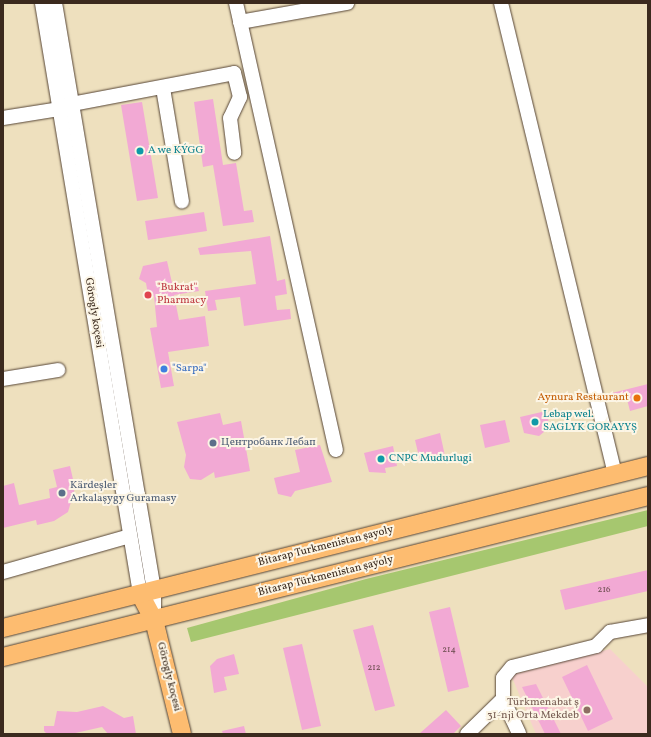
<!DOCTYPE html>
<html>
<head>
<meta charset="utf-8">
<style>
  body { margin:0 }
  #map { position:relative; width:651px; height:737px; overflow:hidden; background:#eee0be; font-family:Vollkorn,serif }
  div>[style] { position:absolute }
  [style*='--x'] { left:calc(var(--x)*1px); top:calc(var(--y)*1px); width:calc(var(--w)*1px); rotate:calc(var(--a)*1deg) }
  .built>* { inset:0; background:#f7d0cd }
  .green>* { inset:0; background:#a6c76f }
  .building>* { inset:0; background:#f2a9d4 }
  .roads { filter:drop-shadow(0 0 1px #564536) drop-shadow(0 0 1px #564536) }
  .minor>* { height:14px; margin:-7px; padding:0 7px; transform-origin:7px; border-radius:7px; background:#fff }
  .major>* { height:18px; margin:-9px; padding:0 9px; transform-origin:9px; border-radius:9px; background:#fdbc70 }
  .dots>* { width:11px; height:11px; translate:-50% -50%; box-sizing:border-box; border:2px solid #fcf5e5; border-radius:50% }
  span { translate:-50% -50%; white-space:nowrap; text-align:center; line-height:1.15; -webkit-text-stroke:4px #fcf5e5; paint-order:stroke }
  .number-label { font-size:9px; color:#694a4c }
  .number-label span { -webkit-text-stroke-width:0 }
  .culture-label { font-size:11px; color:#0d838f }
  .left { translate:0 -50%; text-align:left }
  .health-label { font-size:11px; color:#be3a42 }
  .street-label { font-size:11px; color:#3b2a1e }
  .shop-label { font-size:11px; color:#366cbe }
  .food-label { font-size:11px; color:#c56008 }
  .right { translate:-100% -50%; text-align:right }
  .service-label { font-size:11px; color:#4e5e75 }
  .education-label { font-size:11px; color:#785e54 }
  .frame { position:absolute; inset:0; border:4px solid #3b2a1e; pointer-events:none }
</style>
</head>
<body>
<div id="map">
  <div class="built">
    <div style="clip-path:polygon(610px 649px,648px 687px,648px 734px,536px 734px,511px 675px)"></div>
  </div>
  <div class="green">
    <div style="clip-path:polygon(648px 510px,648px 526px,191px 642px,187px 628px,366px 579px)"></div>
  </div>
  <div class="building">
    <div style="clip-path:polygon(213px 99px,223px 165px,236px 163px,244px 211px,252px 210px,254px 222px,223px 226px,213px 165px,203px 167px,194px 102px)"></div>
    <div style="clip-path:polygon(142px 102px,158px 198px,137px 201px,121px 105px)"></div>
    <div style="clip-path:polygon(204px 212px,207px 231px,148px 240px,145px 221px)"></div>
    <div style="clip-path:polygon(270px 236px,277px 281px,285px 279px,287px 294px,275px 296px,277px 310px,290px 309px,291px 319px,244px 326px,240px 297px,215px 300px,217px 310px,208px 311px,205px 291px,256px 284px,251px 251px,200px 255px,198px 248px)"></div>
    <div style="clip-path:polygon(167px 261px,173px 287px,197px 284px,199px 291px,174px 295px,179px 320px,205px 316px,209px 346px,168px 352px,174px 386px,161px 388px,150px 328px,157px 327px,154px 296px,148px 295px,146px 283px,139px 279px,143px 266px)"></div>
    <div style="clip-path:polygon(648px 384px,648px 406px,630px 411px,627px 399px,615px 402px,612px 393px)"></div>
    <div style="clip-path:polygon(546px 411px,550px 427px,539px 436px,524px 433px,520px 417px)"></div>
    <div style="clip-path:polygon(220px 413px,223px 425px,241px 421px,250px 471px,215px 478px,214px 472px,201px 480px,190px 479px,184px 467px,186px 455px,177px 422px)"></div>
    <div style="clip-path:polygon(505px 420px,510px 442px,485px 448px,480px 425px)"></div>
    <div style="clip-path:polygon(440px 433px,445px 456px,430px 463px,429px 459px,420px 461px,415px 440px)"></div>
    <div style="clip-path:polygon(320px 445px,332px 482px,295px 491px,291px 497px,278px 494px,274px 478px,300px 472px,295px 450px)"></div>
    <div style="clip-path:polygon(393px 446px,397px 466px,385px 468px,386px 473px,369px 472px,364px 453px)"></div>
    <div style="clip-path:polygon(70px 466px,75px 488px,68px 512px,54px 521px,37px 525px,36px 520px,3px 528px,3px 486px,14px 483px,19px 505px,50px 498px,49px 489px,57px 487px,53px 470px)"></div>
    <div style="clip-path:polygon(648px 570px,648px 591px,565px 610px,560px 590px)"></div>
    <div style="clip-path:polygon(450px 607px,469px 687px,448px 692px,429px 612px)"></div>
    <div style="clip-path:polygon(373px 625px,395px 706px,375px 711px,353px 630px)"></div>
    <div style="clip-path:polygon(302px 644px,321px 726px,302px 730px,283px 648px)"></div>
    <div style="clip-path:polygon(234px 654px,239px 674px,224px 677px,227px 690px,214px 693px,210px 666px,217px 659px)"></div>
    <div style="clip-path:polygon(587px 665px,613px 719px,588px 731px,562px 677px)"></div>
    <div style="clip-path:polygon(536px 684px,561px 734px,545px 734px,522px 687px)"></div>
    <div style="clip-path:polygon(103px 706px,124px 718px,133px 716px,136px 734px,108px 734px,102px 727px,71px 734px,47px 734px,44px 731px,44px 726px,54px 726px,57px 711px,77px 712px)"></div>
    <div style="clip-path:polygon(446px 710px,461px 726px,453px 734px,419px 734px)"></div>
    <div style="clip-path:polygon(244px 726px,246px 734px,223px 734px,222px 731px)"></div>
  </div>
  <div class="roads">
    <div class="minor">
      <div style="--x:42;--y:3;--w:599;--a:80.58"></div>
      <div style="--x:55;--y:3;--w:595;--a:80.43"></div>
      <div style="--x:154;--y:590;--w:29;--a:90"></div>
      <div style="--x:236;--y:3;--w:458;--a:77.4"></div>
      <div style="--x:501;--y:3;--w:485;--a:76.4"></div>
      <div style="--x:240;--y:22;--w:109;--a:-10.1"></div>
      <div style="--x:163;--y:88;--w:115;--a:80.5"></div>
      <div style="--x:72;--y:104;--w:165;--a:-10.8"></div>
      <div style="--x:234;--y:73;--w:25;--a:76"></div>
      <div style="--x:240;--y:97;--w:23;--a:115"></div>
      <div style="--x:230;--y:118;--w:35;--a:83"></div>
      <div style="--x:3;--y:118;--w:58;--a:-9"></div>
      <div style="--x:3;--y:379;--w:56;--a:-9.3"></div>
      <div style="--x:3;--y:572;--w:132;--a:-15.8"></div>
      <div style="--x:503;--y:699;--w:38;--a:65"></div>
      <div style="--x:467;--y:734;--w:50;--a:-44.2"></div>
      <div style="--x:503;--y:699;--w:21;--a:-90"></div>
      <div style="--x:503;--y:678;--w:14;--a:-51"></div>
      <div style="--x:512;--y:667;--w:87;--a:-14"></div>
      <div style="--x:596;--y:646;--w:20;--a:-45"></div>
      <div style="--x:610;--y:632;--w:39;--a:-10"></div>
    </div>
    <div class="major">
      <div style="--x:140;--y:594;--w:30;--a:62"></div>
      <div style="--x:154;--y:620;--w:117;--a:76.2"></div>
      <div style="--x:3;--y:628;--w:665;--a:-14.1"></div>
      <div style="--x:3;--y:657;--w:665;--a:-14.02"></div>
    </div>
  </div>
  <div class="dots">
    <div style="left:140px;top:151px;background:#0f9aa8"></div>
    <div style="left:148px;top:295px;background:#e0444e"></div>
    <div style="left:164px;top:369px;background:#3f7fe0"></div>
    <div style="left:637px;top:398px;background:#e8710a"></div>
    <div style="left:535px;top:422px;background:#0f9aa8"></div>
    <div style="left:213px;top:443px;background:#5c6f8a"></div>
    <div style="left:381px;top:459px;background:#0f9aa8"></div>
    <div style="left:62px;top:493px;background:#5c6f8a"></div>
    <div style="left:587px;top:710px;background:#8d6e63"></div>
  </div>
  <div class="number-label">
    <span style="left:604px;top:590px">216</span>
    <span style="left:449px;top:650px">214</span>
    <span style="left:374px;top:668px">212</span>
  </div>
  <div class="culture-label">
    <span class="left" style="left:148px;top:151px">A we KÝGG</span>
    <span class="left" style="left:543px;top:422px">Lebap wel.<br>SAGLYK GORAYYŞ</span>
    <span class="left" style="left:389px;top:459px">CNPC Mudurlugi</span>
  </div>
  <div class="health-label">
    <span class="left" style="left:157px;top:295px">"Bukrat"<br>Pharmacy</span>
  </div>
  <div class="street-label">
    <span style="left:93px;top:313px;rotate:81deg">Görogly koçesi</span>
    <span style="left:326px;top:547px;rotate:-14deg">Bitarap Turkmenistan şayoly</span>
    <span style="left:326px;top:577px;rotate:-14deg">Bitarap Türkmenistan şaýoly</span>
    <span style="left:168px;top:677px;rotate:76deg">Görogly koçesi</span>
  </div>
  <div class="shop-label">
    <span class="left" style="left:172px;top:369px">"Sarpa"</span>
  </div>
  <div class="food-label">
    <span class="right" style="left:629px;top:398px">Aynura Restaurant</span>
  </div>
  <div class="service-label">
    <span class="left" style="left:221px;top:443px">Центробанк Лебап</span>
    <span class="left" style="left:70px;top:493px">Kärdeşler<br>Arkalaşygy Guramasy</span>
  </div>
  <div class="education-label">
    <span class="right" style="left:579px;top:710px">Türkmenabat ş<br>31-nji Orta Mekdeb</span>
  </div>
  <div class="frame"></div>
</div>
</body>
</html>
